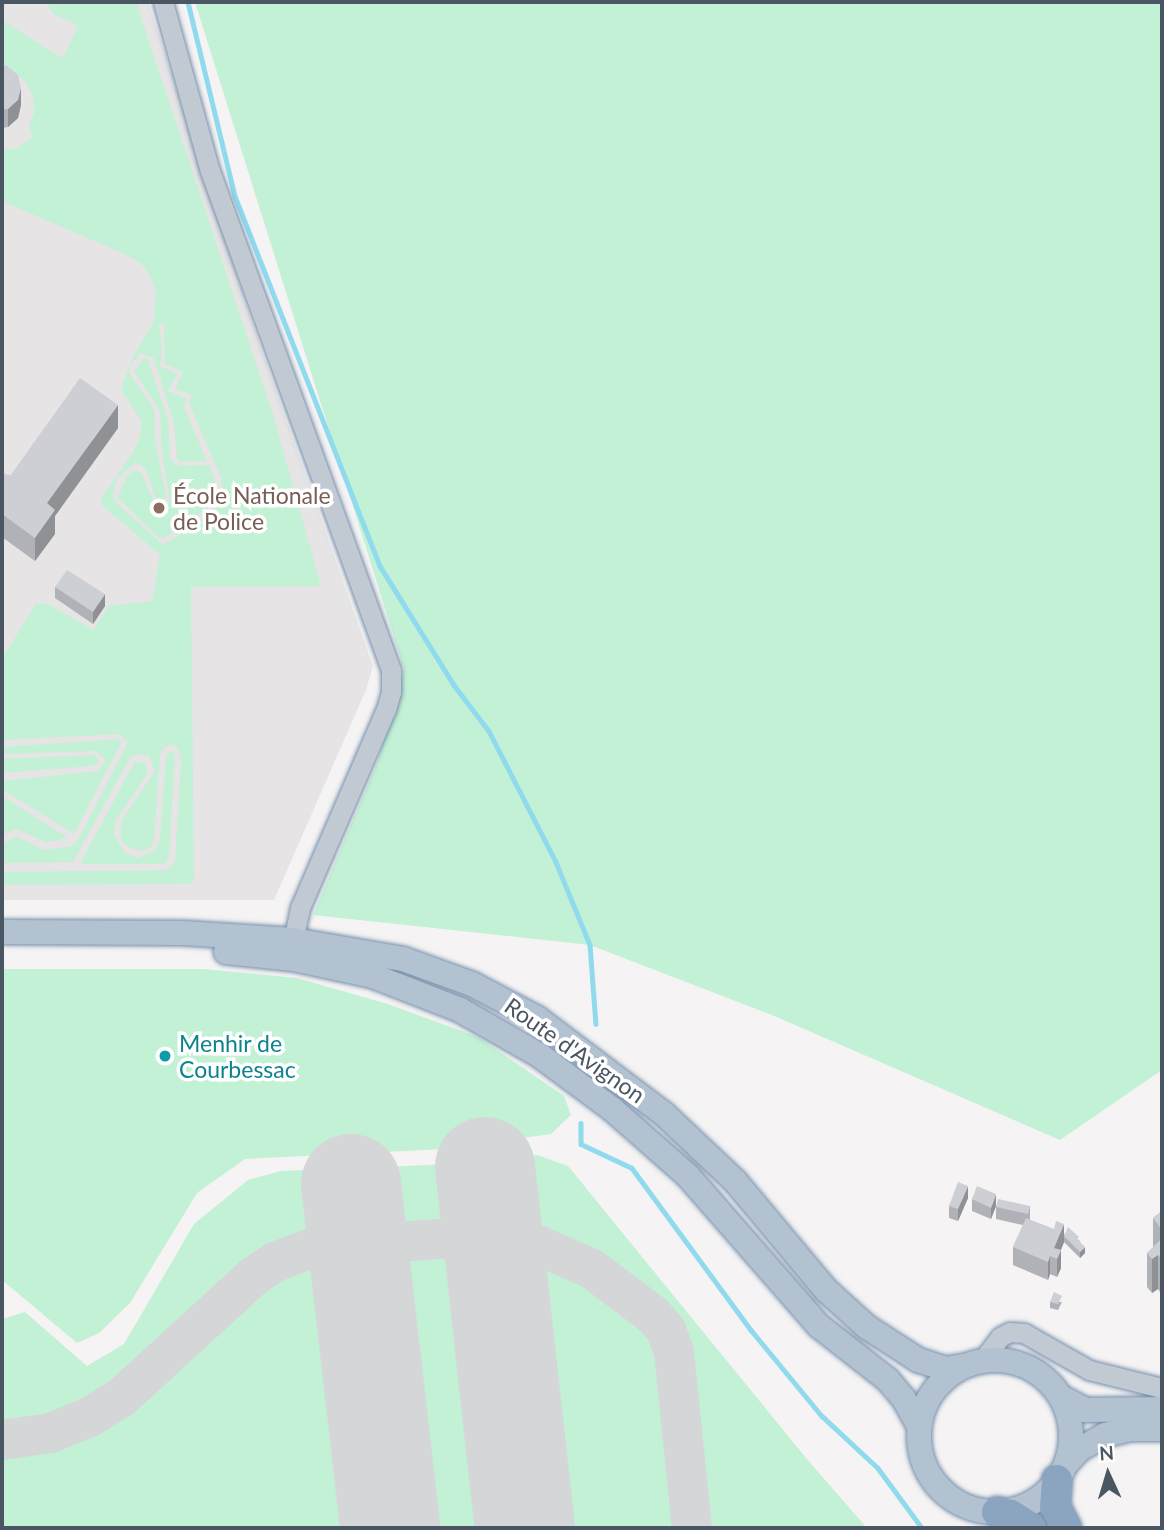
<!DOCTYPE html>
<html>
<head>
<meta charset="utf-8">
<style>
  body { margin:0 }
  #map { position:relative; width:1164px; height:1530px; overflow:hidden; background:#f5f3f3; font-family:Lato,sans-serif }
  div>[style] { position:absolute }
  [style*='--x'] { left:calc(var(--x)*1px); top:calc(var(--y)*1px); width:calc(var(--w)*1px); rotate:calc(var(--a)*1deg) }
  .education>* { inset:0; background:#e6e4e5 }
  .green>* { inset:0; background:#c3f1d5 }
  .stream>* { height:4.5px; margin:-2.25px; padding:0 2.25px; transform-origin:2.25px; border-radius:2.25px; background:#90daee }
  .taxiway>* { height:40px; margin:-20px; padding:0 20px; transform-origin:20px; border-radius:20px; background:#d5d6d8 }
  .runway>* { height:100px; margin:-50px; padding:0 50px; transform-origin:50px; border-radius:50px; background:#d5d6d8 }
  .roads { filter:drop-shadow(0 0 2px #7690ad) drop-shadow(0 0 2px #7690ad) }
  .minor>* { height:19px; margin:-9.5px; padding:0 9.5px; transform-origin:9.5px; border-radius:9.5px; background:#c1cad2 }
  .major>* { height:24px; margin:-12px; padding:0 12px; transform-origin:12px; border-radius:12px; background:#b3c2d1 }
  .major>.ring { margin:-12px; padding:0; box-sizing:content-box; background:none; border:24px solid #b3c2d1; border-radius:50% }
  .highway>* { height:30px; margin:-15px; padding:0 15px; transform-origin:15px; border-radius:15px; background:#8ba5c1 }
  .wall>* { inset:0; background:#b0b2b7 }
  .shaded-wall>* { inset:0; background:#909195 }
  .building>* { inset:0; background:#cdcfd5 }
  .dots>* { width:19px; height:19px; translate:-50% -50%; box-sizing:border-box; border:4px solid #fff; border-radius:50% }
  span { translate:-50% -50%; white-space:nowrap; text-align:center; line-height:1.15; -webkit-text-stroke:7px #fff; paint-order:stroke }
  .education-label { font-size:23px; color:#785e54 }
  .left { translate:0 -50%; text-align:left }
  .culture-label { font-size:23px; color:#0d838f }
  .street-label { font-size:23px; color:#4a5661 }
  .frame { position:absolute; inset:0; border:4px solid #4a5661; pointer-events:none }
  .north { position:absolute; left:1073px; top:1439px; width:70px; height:70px; -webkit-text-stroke:5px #fff; paint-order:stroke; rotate:356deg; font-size:19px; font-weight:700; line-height:28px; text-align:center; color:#4a5661 }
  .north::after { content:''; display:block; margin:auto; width:24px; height:32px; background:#4a5661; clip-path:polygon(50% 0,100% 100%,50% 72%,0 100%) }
</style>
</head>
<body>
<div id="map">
  <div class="education">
    <div style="clip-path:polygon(2px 2px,148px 2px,261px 349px,373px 666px,366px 690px,274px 900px,2px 900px)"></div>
  </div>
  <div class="green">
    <div style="clip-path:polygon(evenodd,50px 2px,136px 2px,271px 408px,321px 586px,191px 587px,194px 880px,190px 884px,2px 885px,2px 872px,167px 870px,175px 862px,181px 761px,178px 748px,174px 745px,164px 747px,160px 754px,154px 841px,150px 848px,142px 851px,131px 848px,122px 842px,120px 831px,122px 820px,155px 771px,149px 756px,138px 754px,131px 756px,73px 862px,2px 863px,2px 844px,16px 836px,44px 850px,72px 846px,77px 842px,128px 742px,120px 734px,2px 740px,2px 659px,36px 603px,48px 604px,93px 630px,109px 606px,152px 601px,160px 555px,102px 505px,101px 498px,132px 454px,140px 437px,141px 421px,121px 389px,132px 359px,154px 321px,156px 292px,152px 279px,141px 263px,122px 253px,2px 201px,2px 149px,16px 149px,32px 137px,29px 127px,34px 112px,33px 97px,25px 81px,11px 71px,2px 70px,2px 20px,60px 57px,65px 54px,78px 26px,52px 13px,48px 6px,50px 2px,164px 323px,165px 364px,183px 372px,175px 389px,192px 395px,189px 403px,221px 478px,223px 496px,216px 510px,163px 545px,114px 501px,113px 495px,117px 478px,136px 462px,146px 469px,156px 499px,163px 501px,166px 497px,155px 439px,154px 409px,129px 373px,130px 365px,141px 353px,154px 358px,174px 424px,177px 459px,181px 462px,207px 461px,183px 405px,187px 399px,168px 391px,177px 374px,160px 366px,162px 350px,159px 325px,164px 323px)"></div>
    <div style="clip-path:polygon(195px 2px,1162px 2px,1162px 1070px,1060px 1140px,772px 1015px,590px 945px,313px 915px,378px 761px,404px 669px)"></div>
    <div style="clip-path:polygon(144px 358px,148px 360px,168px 420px,170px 459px,179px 466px,209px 465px,216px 484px,213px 505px,164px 538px,158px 537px,118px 498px,127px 475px,136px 470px,141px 473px,155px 504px,165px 506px,170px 501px,162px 453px,160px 411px,134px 371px)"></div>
    <div style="clip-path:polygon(118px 739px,121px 743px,74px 834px,2px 789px,2px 781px,98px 771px,106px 760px,96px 751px,2px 754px,2px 747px)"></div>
    <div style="clip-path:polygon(171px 751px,175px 755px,169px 857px,165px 864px,82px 864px,81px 862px,135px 761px,145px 763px,148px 773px,116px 820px,114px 835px,125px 853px,138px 858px,155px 850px,160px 841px,166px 755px)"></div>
    <div style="clip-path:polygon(95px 755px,99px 761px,94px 766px,2px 773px,2px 759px)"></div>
    <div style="clip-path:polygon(2px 796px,68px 838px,46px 842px,16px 829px,2px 835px)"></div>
    <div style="clip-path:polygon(2px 969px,204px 969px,297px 978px,388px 1004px,478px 1037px,564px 1096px,571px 1115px,551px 1134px,445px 1149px,245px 1159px,197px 1193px,130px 1303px,99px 1333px,77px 1343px,2px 1280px)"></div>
    <div style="clip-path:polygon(537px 1155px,568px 1166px,806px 1458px,867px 1528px,2px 1528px,2px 1319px,25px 1312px,87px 1366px,124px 1344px,194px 1224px,248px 1180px,281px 1171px,429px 1165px)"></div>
  </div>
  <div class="stream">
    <div style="--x:188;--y:2;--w:200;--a:76.4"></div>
    <div style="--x:235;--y:196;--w:397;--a:68.6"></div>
    <div style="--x:380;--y:566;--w:140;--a:58.1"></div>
    <div style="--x:454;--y:685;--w:58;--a:52.7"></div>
    <div style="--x:489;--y:731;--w:147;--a:62.9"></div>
    <div style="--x:556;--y:862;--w:90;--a:67.7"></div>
    <div style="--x:590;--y:945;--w:79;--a:85.7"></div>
    <div style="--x:581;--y:1123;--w:21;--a:90"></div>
    <div style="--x:581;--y:1144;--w:56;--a:25.2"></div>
    <div style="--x:632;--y:1168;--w:201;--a:53.7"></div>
    <div style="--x:751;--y:1330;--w:112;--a:50.5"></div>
    <div style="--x:822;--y:1416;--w:76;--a:42.9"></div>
    <div style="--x:878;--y:1468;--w:74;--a:53.7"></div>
  </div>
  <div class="taxiway">
    <div style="--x:2;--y:1440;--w:49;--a:-8.3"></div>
    <div style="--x:50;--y:1433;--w:43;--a:-21.8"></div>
    <div style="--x:90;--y:1417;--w:39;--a:-32"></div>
    <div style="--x:123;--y:1396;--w:178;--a:-42.5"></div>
    <div style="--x:254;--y:1276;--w:25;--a:-34"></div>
    <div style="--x:275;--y:1262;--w:36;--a:-21"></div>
    <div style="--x:309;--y:1249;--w:185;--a:-4.4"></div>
    <div style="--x:493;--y:1235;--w:46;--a:12.5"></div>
    <div style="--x:538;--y:1245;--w:59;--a:24"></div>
    <div style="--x:592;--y:1269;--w:76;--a:37"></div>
    <div style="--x:653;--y:1315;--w:20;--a:49"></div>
    <div style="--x:666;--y:1330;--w:23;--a:70"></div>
    <div style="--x:674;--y:1352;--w:177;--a:84.2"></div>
  </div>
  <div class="runway">
    <div style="--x:485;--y:1167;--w:363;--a:83.7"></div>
    <div style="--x:351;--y:1184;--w:346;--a:83.5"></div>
  </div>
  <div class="roads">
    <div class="minor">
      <div style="--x:163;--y:2;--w:175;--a:74.5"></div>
      <div style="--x:210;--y:171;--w:531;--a:70.06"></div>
      <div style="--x:391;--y:670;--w:22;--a:90"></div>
      <div style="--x:391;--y:692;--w:18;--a:106"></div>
      <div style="--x:386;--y:709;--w:217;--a:113.4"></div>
      <div style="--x:300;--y:908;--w:33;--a:102"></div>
      <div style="--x:982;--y:1361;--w:30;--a:-53"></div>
      <div style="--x:1000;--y:1337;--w:11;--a:-27"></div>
      <div style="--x:1010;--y:1332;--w:14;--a:4"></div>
      <div style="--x:1024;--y:1333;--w:75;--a:29.6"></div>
      <div style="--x:1089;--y:1370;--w:75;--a:13.9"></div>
    </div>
    <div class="major">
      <div style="--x:2;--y:932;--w:181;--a:0.3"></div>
      <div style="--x:183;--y:933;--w:110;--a:3.6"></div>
      <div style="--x:293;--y:940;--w:112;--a:9.8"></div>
      <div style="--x:403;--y:959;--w:73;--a:19.9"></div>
      <div style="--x:472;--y:984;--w:73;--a:27.6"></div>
      <div style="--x:537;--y:1018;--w:159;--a:37.1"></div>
      <div style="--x:664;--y:1114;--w:98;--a:43.3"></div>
      <div style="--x:735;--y:1181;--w:142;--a:50.1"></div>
      <div style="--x:826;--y:1290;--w:55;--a:42.1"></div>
      <div style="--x:867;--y:1327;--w:61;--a:32.9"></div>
      <div style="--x:918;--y:1360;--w:28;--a:18"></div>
      <div style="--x:945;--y:1369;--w:20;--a:-9"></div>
      <div style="--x:226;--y:952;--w:68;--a:5.9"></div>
      <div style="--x:294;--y:959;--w:81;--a:12.1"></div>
      <div style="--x:373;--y:976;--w:93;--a:21.3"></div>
      <div style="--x:460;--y:1010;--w:91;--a:29.7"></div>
      <div style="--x:539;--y:1055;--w:91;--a:36.5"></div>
      <div style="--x:612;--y:1109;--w:101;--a:41.4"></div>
      <div style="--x:688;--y:1176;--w:199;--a:48.9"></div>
      <div style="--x:819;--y:1326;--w:88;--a:38"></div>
      <div style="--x:888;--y:1380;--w:25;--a:50"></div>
      <div style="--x:904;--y:1399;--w:31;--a:61"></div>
      <div class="ring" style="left:919px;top:1360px;width:128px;height:128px"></div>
      <div style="--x:1061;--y:1397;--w:27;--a:28"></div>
      <div style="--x:1085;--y:1410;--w:77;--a:-0.7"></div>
      <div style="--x:1066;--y:1464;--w:21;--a:-47"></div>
      <div style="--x:1080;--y:1449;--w:29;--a:-29"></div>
      <div style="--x:1105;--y:1435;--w:26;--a:-13"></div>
      <div style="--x:1130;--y:1429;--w:32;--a:0"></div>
    </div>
    <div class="highway">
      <div style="--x:1057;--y:1480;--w:26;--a:94"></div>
      <div style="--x:1055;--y:1506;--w:25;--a:63"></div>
      <div style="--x:997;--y:1512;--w:14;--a:12"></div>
      <div style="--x:1011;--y:1515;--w:24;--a:33"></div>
    </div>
  </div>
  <div class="wall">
    <div style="clip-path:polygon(2px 65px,21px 105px,18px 118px,8px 127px,2px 128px)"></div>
    <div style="clip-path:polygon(118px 428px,55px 516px,55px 534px,35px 561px,2px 537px,2px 473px,10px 476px)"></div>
    <div style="clip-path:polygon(55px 587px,105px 606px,93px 624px,55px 598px)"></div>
    <div style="clip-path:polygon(968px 1198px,958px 1221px,949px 1218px,949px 1206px)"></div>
    <div style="clip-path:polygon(972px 1199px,996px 1206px,991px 1219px,972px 1211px)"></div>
    <div style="clip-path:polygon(1030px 1206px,1030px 1220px,1079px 1240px,1085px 1253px,1080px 1258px,1064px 1242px,1061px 1250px,1061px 1268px,1057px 1277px,1050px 1274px,1048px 1280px,1013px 1265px,1013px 1247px,1023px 1225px,996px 1219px,996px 1207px)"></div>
    <div style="clip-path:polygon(1162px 1211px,1162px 1290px,1160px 1292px,1158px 1289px,1152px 1293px,1147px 1287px,1147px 1253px,1153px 1248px,1153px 1218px)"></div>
    <div style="clip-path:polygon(1050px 1302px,1062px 1302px,1058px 1310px,1050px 1308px)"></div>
  </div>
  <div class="shaded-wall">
    <div style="clip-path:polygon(21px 88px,21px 105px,18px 118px,8px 127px,8px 109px)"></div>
    <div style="clip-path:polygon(118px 405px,118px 428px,55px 516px,55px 534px,35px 561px,35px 538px,47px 503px)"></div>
    <div style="clip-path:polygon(105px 594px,105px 606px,93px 624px,93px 612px)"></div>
    <div style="clip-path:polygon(968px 1186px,968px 1198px,958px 1221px,958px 1209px)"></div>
    <div style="clip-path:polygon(996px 1194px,996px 1206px,991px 1219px,991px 1208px)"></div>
    <div style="clip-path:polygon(1064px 1224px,1064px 1242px,1057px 1259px,1054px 1248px)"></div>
    <div style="clip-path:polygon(1085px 1247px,1085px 1253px,1080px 1258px,1080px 1252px)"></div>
    <div style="clip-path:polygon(1061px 1250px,1061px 1268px,1057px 1277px,1057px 1259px)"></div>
    <div style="clip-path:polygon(1158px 1255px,1158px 1289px,1152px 1293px,1152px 1259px)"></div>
    <div style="clip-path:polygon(1050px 1256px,1050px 1274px,1048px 1280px,1048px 1262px)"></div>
    <div style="clip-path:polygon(1162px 1256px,1162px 1290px,1160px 1292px,1160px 1257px)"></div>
  </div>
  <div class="building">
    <div style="clip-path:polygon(2px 65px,7px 66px,18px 75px,21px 88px,18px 100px,8px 109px,2px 110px,2px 94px,4px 92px,4px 84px,2px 83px)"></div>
    <div style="clip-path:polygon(80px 378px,118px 405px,47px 503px,55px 510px,35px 538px,2px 514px,2px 473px,10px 476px)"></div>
    <div style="clip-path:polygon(67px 570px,105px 594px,93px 612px,55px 587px)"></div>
    <div style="clip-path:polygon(958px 1182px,968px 1186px,958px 1209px,949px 1206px)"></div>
    <div style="clip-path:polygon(977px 1186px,996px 1194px,991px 1208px,972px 1199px)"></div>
    <div style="clip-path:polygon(998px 1199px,1030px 1206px,1028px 1214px,996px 1207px)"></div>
    <div style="clip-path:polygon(1162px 1211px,1162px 1230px,1153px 1218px)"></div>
    <div style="clip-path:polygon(1026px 1218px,1054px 1229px,1056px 1221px,1064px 1224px,1054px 1248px,1061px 1250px,1057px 1259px,1050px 1256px,1048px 1262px,1013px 1247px)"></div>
    <div style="clip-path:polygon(1068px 1227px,1079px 1237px,1077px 1239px,1085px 1247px,1080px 1252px,1064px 1236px)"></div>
    <div style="clip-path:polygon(1162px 1238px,1162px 1256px,1160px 1257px,1158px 1255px,1152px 1259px,1147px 1253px)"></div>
    <div style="clip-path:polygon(1054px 1292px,1062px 1296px,1058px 1304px,1050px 1302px)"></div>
  </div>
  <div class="dots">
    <div style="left:159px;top:508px;background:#8d6e63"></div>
    <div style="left:165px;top:1056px;background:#0f9aa8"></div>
  </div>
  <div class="education-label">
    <span class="left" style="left:173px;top:508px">École Nationale<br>de Police</span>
  </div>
  <div class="culture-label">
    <span class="left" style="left:179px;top:1056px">Menhir de<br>Courbessac</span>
  </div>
  <div class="street-label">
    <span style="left:575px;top:1050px;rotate:35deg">Route d'Avignon</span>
  </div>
  <div class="frame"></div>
  <div class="north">N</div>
</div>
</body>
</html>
